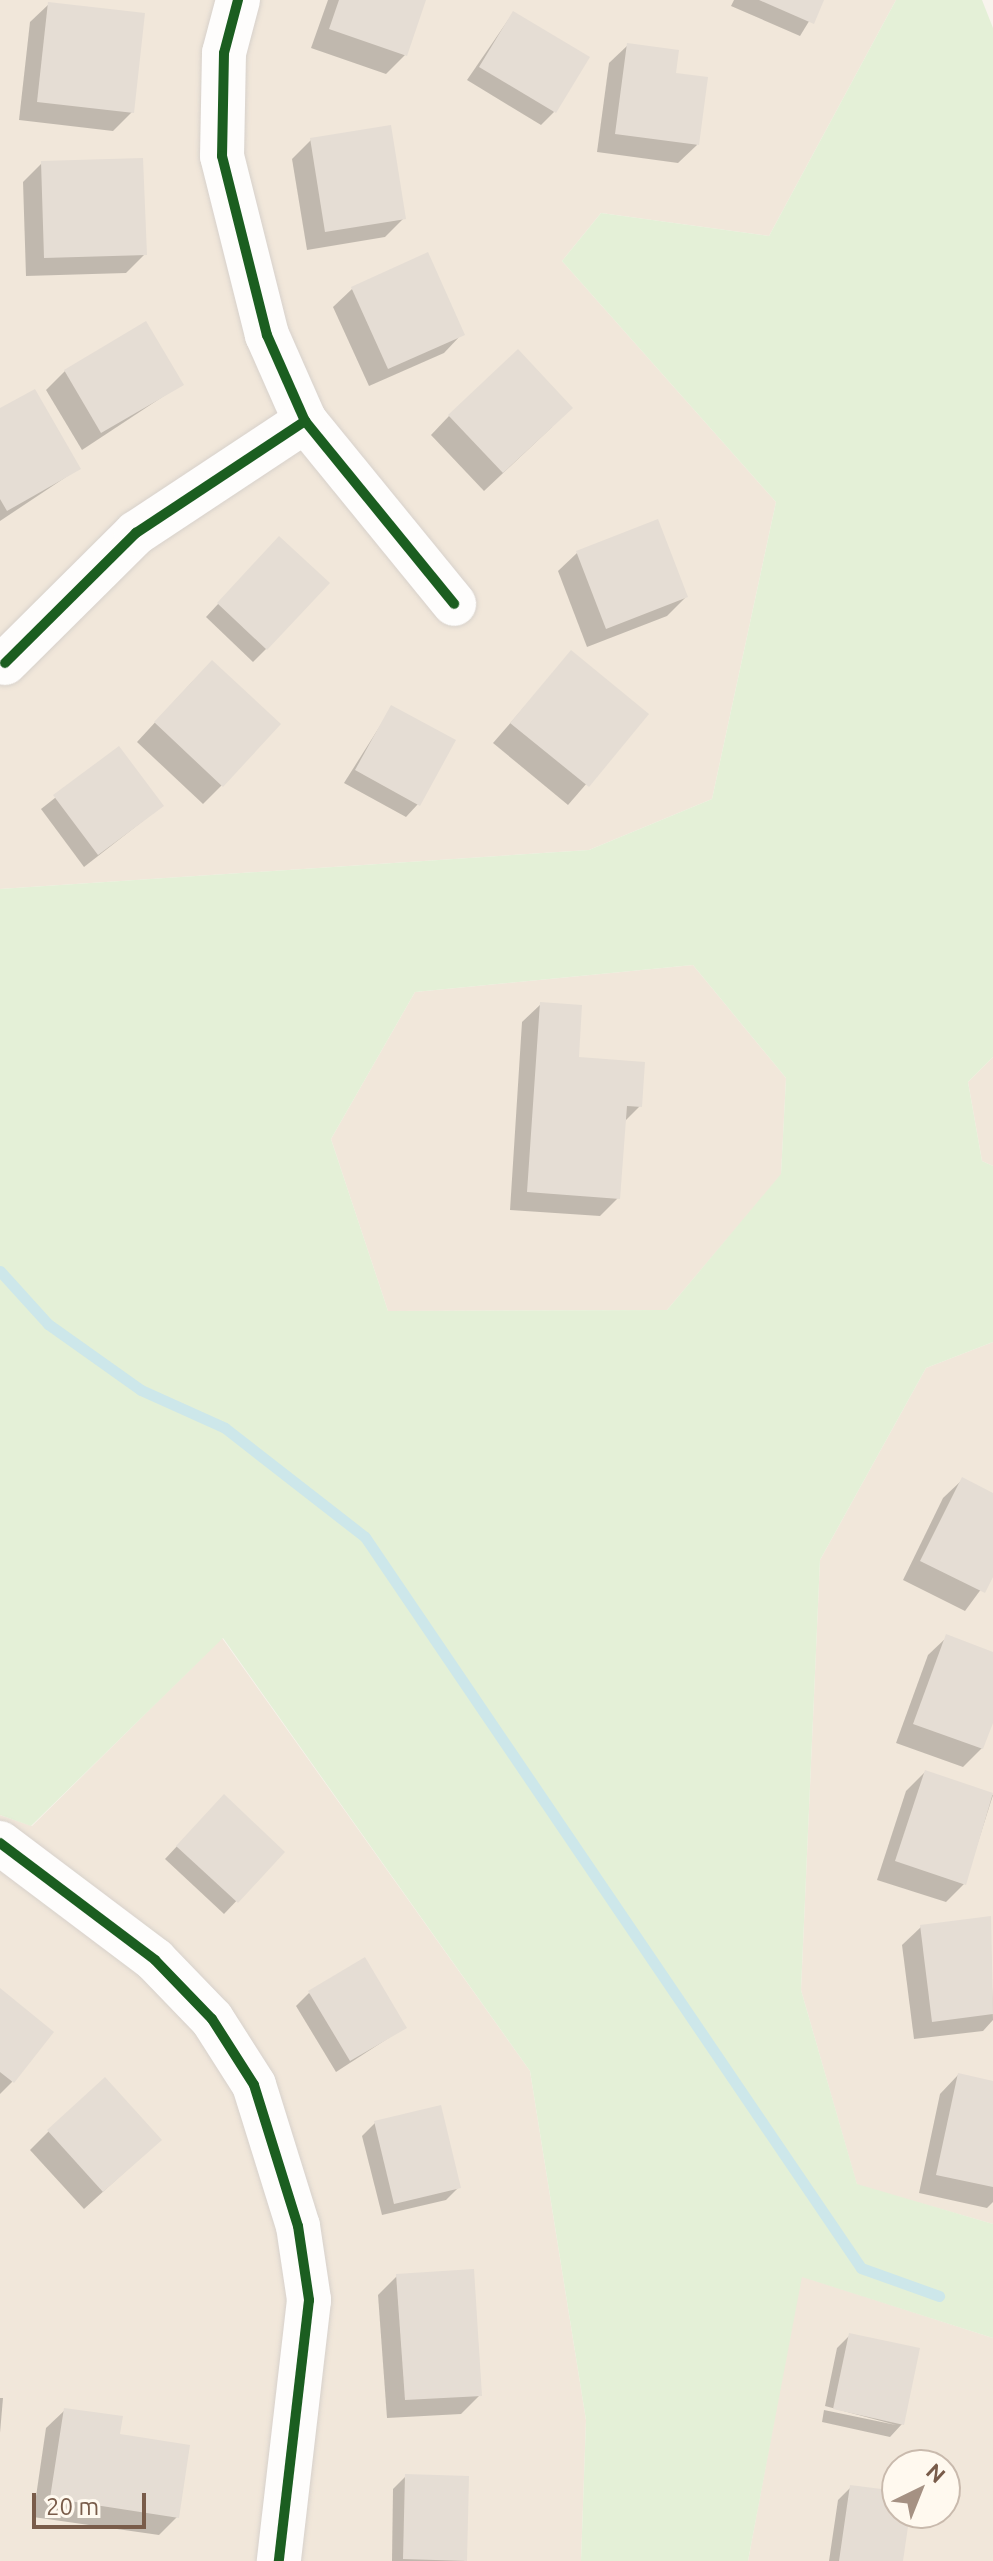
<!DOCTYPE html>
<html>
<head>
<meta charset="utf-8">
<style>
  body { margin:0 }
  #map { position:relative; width:993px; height:2561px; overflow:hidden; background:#f8f4ed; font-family:Ubuntu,sans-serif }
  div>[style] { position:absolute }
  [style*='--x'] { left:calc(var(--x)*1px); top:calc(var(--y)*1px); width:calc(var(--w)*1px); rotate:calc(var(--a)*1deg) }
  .residential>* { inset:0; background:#f1e7da }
  .green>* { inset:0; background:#e4f0d7 }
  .shadow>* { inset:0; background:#0003 }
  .stream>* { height:11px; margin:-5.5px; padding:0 5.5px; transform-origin:5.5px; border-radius:5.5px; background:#cde7ea }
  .building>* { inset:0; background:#e5ddd4 }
  .roads { filter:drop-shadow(0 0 2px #d7d1cb) drop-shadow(0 0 2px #d7d1cb) }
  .minor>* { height:44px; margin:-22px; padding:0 22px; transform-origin:22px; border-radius:22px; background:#fefdfc }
  .cycleway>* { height:10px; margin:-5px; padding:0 5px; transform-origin:5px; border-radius:5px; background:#1b5e20 }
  span { translate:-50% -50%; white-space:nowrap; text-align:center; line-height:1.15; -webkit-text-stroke:6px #fff9ef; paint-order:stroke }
  .north { position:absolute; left:881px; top:2449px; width:80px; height:80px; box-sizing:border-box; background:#fff9ef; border:2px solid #c9baad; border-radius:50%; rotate:43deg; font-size:22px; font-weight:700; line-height:32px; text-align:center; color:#795c4a }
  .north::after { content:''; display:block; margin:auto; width:28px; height:36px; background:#a59183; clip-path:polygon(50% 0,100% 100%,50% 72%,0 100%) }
  .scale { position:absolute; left:32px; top:2493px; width:114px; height:36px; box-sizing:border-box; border:4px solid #795c4a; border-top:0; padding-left:10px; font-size:24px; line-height:28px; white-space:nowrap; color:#795c4a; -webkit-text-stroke:6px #fff9ef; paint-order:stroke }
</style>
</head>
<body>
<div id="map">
  <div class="residential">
    <div style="clip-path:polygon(0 0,896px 0,769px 236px,601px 213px,562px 261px,776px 502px,712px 799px,589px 850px,0 889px)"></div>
    <div style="clip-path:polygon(693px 965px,786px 1078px,781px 1175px,667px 1310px,388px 1311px,331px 1139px,415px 992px)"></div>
    <div style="clip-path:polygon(993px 1057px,993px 1166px,982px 1161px,968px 1082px)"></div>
    <div style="clip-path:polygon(993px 1342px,993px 2224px,857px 2185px,801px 1990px,820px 1560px,926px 1368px)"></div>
    <div style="clip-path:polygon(222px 1638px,530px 2071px,586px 2420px,581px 2561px,0 2561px,0 1815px,32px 1826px)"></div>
    <div style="clip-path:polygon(evenodd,801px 2276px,993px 2338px,993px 2561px,748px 2561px,801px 2276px,897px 2465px,945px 2465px,945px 2513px,897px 2513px,897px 2465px)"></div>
  </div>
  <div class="green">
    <div style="clip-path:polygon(evenodd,896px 0,982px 0,993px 28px,993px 1057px,968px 1082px,982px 1161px,993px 1166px,993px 1342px,926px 1368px,820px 1560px,801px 1990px,857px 2184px,993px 2224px,993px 2338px,802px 2277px,748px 2561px,581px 2561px,586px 2420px,530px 2071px,223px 1638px,31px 1826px,0 1815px,0 889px,589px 850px,712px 799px,776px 502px,562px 261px,601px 213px,769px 236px,896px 0,693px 965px,786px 1078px,781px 1174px,667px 1310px,388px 1311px,331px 1139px,415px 992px,693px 965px)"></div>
  </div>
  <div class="shadow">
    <div style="clip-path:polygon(328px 0,424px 0,405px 55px,386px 74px,311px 48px)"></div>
    <div style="clip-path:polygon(734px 0,822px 0,800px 36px,731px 6px)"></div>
    <div style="clip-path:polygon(49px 4px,132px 112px,113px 131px,19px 120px,30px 22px)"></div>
    <div style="clip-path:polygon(513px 13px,554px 112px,541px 125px,467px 80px)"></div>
    <div style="clip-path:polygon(628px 45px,674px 74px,697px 145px,678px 163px,597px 152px,609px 63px)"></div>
    <div style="clip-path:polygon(311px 140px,404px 218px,385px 237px,307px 250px,292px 159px)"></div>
    <div style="clip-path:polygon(42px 163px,144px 255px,126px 273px,26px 276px,23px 182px)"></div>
    <div style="clip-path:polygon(352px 289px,462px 334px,444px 353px,369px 386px,333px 307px)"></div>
    <div style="clip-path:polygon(65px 371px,182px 384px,82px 450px,46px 390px)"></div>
    <div style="clip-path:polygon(0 411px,78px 469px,0 521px)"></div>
    <div style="clip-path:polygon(449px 416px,552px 427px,484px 491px,431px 435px)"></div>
    <div style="clip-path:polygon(267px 551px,266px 649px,253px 662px,206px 617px)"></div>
    <div style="clip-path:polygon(577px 553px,686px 597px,667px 616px,587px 647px,558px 571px)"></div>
    <div style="clip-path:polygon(571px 653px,646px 715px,568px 805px,493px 743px)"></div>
    <div style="clip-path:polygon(193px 681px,222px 785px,203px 804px,137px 742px)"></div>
    <div style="clip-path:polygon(392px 707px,418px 804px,406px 817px,344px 783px)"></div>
    <div style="clip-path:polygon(118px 748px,162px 806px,84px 867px,41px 809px)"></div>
    <div style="clip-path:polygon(541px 1004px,576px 1059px,640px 1106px,624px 1122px,618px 1198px,600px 1216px,510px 1210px,522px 1022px)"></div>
    <div style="clip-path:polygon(962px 1480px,993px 1495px,993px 1573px,965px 1611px,903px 1580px,943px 1498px)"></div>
    <div style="clip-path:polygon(947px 1637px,993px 1654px,993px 1717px,982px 1748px,963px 1767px,896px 1743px,928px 1655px)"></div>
    <div style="clip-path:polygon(925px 1772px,993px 1795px,965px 1883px,946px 1902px,877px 1880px,906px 1791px)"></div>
    <div style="clip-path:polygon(211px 1810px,283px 1852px,224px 1914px,165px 1859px)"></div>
    <div style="clip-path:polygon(990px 1918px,993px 2020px,983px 2031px,914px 2039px,902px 1945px,921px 1927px)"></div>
    <div style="clip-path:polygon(0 1991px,12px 2082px,0 2094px)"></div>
    <div style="clip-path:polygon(309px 1993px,404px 2028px,336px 2072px,296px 2006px)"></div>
    <div style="clip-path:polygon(958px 2075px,993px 2083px,993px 2202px,987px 2208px,919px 2193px,940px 2094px)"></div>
    <div style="clip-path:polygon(375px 2123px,459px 2187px,446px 2200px,382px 2215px,362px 2136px)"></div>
    <div style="clip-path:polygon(49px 2131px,140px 2158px,84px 2209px,30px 2150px)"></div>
    <div style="clip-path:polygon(397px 2276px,480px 2395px,461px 2414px,387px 2418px,378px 2295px)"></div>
    <div style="clip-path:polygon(850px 2335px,902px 2424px,890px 2437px,822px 2422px,824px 2410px,896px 2425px,825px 2406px,837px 2348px)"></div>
    <div style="clip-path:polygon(0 2398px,3px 2398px,0 2433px)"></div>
    <div style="clip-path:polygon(65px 2410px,118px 2436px,177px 2517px,159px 2535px,33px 2517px,46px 2428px)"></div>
    <div style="clip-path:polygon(406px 2476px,465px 2560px,464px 2561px,392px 2561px,393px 2489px)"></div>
    <div style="clip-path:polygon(851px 2487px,897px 2494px,897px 2513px,908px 2513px,901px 2561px,829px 2561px,838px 2500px)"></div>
  </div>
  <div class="stream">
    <div style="--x:0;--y:1271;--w:72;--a:47.8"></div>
    <div style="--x:48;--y:1324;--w:114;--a:35.4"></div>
    <div style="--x:141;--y:1390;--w:92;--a:24.3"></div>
    <div style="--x:225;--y:1428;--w:177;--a:37.9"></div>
    <div style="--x:365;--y:1537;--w:883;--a:55.84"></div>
    <div style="--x:861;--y:2268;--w:83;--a:19.7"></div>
  </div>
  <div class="building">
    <div style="clip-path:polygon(339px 0,426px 0,407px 56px,329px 29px)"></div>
    <div style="clip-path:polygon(759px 0,824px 0,814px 24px)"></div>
    <div style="clip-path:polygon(48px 2px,145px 13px,134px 113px,37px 102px)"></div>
    <div style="clip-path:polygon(513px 11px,590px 57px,556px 113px,479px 67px)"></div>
    <div style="clip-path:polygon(627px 43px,679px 50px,676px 73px,708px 77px,699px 145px,615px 134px)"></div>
    <div style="clip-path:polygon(391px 125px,406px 219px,325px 232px,310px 138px)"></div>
    <div style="clip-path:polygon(143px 158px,147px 255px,44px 258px,41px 161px)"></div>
    <div style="clip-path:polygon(428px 252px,465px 335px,388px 369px,351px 287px)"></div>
    <div style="clip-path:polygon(146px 321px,184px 385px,101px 433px,64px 370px)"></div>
    <div style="clip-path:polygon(518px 349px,573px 408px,503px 473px,448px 415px)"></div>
    <div style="clip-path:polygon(35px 389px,81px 469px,7px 511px,0 499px,0 408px)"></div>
    <div style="clip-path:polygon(658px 519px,688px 597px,606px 629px,576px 551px)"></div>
    <div style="clip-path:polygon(279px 536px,330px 583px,267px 650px,217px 603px)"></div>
    <div style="clip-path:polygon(571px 650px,649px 714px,589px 787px,510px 723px)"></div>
    <div style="clip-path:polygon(212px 660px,281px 724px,223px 787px,154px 722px)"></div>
    <div style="clip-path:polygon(391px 705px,456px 740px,420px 806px,355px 770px)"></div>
    <div style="clip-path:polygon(119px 746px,164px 806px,98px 855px,53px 795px)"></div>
    <div style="clip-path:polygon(540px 1002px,582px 1005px,579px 1057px,645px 1062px,642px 1107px,627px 1106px,620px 1199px,527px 1192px)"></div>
    <div style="clip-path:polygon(962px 1477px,993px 1493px,993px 1577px,985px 1593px,920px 1561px)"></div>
    <div style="clip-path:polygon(946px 1634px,993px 1652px,993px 1723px,983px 1749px,913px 1724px)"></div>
    <div style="clip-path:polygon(925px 1770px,993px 1793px,966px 1885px,895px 1861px)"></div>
    <div style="clip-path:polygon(224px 1794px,285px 1852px,238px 1903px,176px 1846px)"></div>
    <div style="clip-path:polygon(991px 1916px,993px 2014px,932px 2022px,920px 1925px)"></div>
    <div style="clip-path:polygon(365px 1957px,407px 2028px,350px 2061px,308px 1991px)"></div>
    <div style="clip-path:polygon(0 1988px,54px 2032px,14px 2083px,0 2072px)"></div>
    <div style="clip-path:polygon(958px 2073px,993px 2081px,993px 2187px,936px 2175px)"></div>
    <div style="clip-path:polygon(105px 2077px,162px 2140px,103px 2192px,47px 2130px)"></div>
    <div style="clip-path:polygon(441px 2105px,461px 2188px,394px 2204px,374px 2121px)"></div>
    <div style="clip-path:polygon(474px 2269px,482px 2396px,405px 2400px,396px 2274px)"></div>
    <div style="clip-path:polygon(849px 2333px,920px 2348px,904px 2425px,833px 2409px)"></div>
    <div style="clip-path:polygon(64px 2408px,123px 2416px,120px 2434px,190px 2445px,179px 2518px,50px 2498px)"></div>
    <div style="clip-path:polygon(405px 2474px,469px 2476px,467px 2561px,403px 2559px)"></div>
    <div style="clip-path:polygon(850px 2485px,897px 2491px,897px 2513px,910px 2513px,903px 2561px,839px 2561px)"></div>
  </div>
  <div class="roads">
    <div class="minor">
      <div style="--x:238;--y:0;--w:55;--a:104.8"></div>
      <div style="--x:224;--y:53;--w:103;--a:91.1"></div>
      <div style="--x:222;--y:156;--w:185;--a:75.9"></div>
      <div style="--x:267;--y:335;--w:94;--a:66.2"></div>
      <div style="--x:305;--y:421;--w:236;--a:50.8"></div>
      <div style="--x:5;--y:663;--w:185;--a:-44.8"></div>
      <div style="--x:136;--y:533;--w:203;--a:-33.5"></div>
      <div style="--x:0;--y:1843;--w:194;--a:37"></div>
      <div style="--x:155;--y:1960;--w:82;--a:46"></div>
      <div style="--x:212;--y:2019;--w:78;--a:57.5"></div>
      <div style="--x:254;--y:2085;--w:148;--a:72.7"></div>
      <div style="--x:298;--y:2226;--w:75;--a:81.5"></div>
      <div style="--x:309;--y:2300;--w:263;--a:96.6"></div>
    </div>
  </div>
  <div class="cycleway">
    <div style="--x:238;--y:0;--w:55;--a:104.8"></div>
    <div style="--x:224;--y:53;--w:103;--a:91.1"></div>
    <div style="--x:222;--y:156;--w:185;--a:75.9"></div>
    <div style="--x:267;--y:335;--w:94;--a:66.2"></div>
    <div style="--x:305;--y:421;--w:236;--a:50.8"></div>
    <div style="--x:5;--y:663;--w:185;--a:-44.8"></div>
    <div style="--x:136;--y:533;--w:203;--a:-33.5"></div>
    <div style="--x:0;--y:1843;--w:194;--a:37"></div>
    <div style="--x:155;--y:1960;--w:82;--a:46"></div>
    <div style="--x:212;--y:2019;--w:78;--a:57.5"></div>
    <div style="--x:254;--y:2085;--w:148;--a:72.7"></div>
    <div style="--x:298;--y:2226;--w:75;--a:81.5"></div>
    <div style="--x:309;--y:2300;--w:263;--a:96.6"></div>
  </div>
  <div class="north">N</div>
  <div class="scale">20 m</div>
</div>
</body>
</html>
